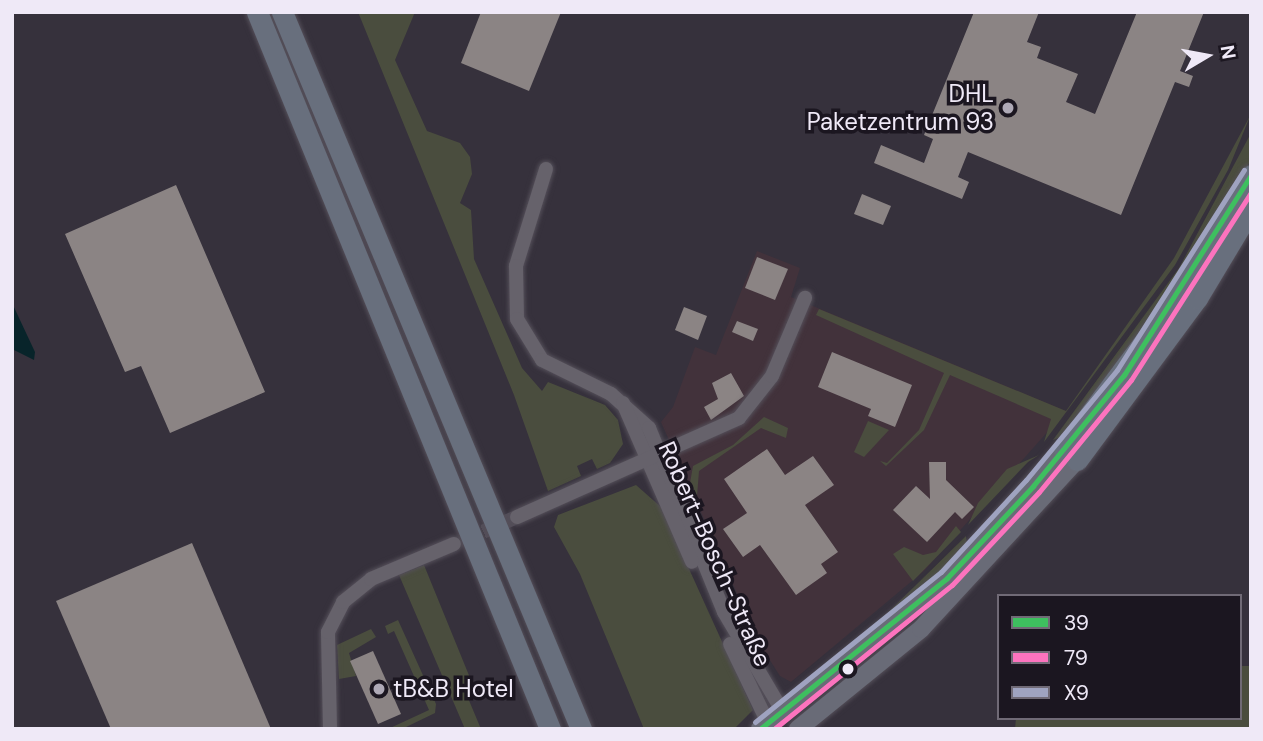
<!DOCTYPE html>
<html>
<head>
<meta charset="utf-8">
<style>
  body { margin:0 }
  #map { position:relative; width:1263px; height:741px; overflow:hidden; background:#36313c; font-family:"DM Sans",sans-serif }
  div>[style] { position:absolute }
  [style*='--x'] { left:calc(var(--x)*1px); top:calc(var(--y)*1px); width:calc(var(--w)*1px); rotate:calc(var(--a)*1deg) }
  .commercial>* { inset:0; background:#42323b }
  .green>* { inset:0; background:#4a4d3e }
  .water>* { inset:0; background:#08242a }
  .building>* { inset:0; background:#8b8484 }
  .minor-tunnel>* { height:14px; margin-top:-7px; transform-origin:0; background:repeating-linear-gradient(90deg,#524d58 0 14px,transparent 0 21px) }
  .roads { filter:drop-shadow(0 0 2px #544f59) drop-shadow(0 0 2px #544f59) }
  .minor>* { height:14px; margin:-7px; padding:0 7px; transform-origin:7px; border-radius:7px; background:#66626b }
  .major>* { height:18px; margin:-9px; padding:0 9px; transform-origin:9px; border-radius:9px; background:#696b77 }
  .highway>* { height:21px; margin:-10.5px; padding:0 10.5px; transform-origin:10.5px; border-radius:10.5px; background:#686f7d }
  .bus-1>* { height:5px; margin:-2.5px; padding:0 2.5px; transform-origin:2.5px; border-radius:2.5px; background:#3ebf5f }
  .bus-2>* { height:5px; margin:-2.5px; padding:0 2.5px; transform-origin:2.5px; border-radius:2.5px; background:#fc73be }
  .bus-3>* { height:5px; margin:-2.5px; padding:0 2.5px; transform-origin:2.5px; border-radius:2.5px; background:#9fa3c0 }
  .dots>* { width:19px; height:19px; translate:-50% -50%; box-sizing:border-box; border:4px solid #1b1620; border-radius:50% }
  span { translate:-50% -50%; white-space:nowrap; text-align:center; line-height:1.15; -webkit-text-stroke:7px #1b1620; paint-order:stroke }
  .poi-label { font-size:24px; color:#efe9f7 }
  .right { translate:-100% -50%; text-align:right }
  .left { translate:0 -50%; text-align:left }
  .street-label { font-size:24px; color:#efe9f7 }
  .frame { position:absolute; inset:0; border:14px solid #efe9f7; pointer-events:none }
  .legend { position:absolute; left:997px; top:594px; width:245px; height:126px; box-sizing:border-box; background:#1b1620; border:2px solid #706a76; margin:0; padding:9px 12px; list-style:none; font-size:21px; color:#efe9f7 }
  .legend li { display:flex; align-items:center; gap:14px; height:35px }
  .legend b { width:35px; border:2px solid #706a76 }
  .north { position:absolute; left:1172px; top:21px; width:70px; height:70px; -webkit-text-stroke:5px #1b1620; paint-order:stroke; rotate:80deg; font-size:19px; font-weight:700; line-height:28px; text-align:center; color:#efe9f7 }
  .north::after { content:''; display:block; margin:auto; width:24px; height:32px; background:#efe9f7; clip-path:polygon(50% 0,100% 100%,50% 72%,0 100%) }
</style>
</head>
<body>
<div id="map">
  <div class="commercial">
    <div style="clip-path:polygon(757px 251px,800px 268px,791px 297px,1066px 411px,924px 571px,791px 682px,780px 676px,759px 643px,661px 422px,673px 407px,695px 347px,716px 355px)"></div>
  </div>
  <div class="green">
    <div style="clip-path:polygon(358px 12px,415px 12px,395px 60px,427px 131px,460px 143px,470px 157px,472px 174px,460px 203px,471px 210px,474px 259px,522px 368px,542px 391px,548px 382px,605px 405px,618px 420px,623px 444px,610px 463px,597px 469px,592px 459px,577px 466px,581px 476px,548px 491px,514px 395px)"></div>
    <div style="clip-path:polygon(1251px 114px,1228px 170px,1175px 265px,1044px 442px,1051px 419px,950px 375px,924px 430px,886px 466px,880px 461px,887px 463px,919px 430px,944px 373px,816px 315px,819px 309px,1066px 411px,1174px 258px)"></div>
    <div style="clip-path:polygon(1251px 133px,1251px 160px,1189px 266px,1070px 433px,1053px 440px,1179px 268px)"></div>
    <div style="clip-path:polygon(764px 417px,788px 428px,786px 438px,761px 428px,699px 471px,697px 496px,690px 483px,693px 466px,733px 445px)"></div>
    <div style="clip-path:polygon(868px 421px,889px 430px,864px 457px,854px 452px)"></div>
    <div style="clip-path:polygon(1039px 455px,1028px 462px,968px 525px,978px 503px,1007px 469px)"></div>
    <div style="clip-path:polygon(636px 485px,661px 507px,753px 710px,734px 729px,644px 729px,580px 574px,554px 527px,558px 515px)"></div>
    <div style="clip-path:polygon(956px 526px,961px 532px,913px 581px,893px 554px,904px 547px,923px 555px,936px 552px)"></div>
    <div style="clip-path:polygon(966px 536px,967px 545px,926px 586px,869px 631px)"></div>
    <div style="clip-path:polygon(424px 565px,477px 695px,468px 698px,481px 729px,465px 729px,399px 575px)"></div>
    <div style="clip-path:polygon(398px 620px,436px 704px,435px 713px,402px 729px,388px 729px,429px 710px,394px 631px,388px 634px,385px 626px)"></div>
    <div style="clip-path:polygon(371px 629px,376px 637px,349px 653px,356px 676px,339px 679px,337px 645px)"></div>
    <div style="clip-path:polygon(1240px 666px,1251px 666px,1251px 729px,1015px 729px,1016px 718px,1240px 718px)"></div>
  </div>
  <div class="water">
    <div style="clip-path:polygon(12px 303px,35px 352px,34px 360px,12px 349px)"></div>
  </div>
  <div class="building">
    <div style="clip-path:polygon(481px 12px,561px 12px,529px 91px,461px 63px)"></div>
    <div style="clip-path:polygon(974px 12px,1039px 12px,1027px 42px,1041px 47px,1037px 58px,1078px 74px,1066px 102px,1095px 114px,1137px 12px,1204px 12px,1180px 71px,1193px 76px,1189px 87px,1175px 82px,1121px 215px,968px 152px,958px 177px,969px 182px,962px 199px,874px 163px,881px 145px,924px 163px,933px 139px,924px 135px)"></div>
    <div style="clip-path:polygon(176px 185px,265px 392px,170px 433px,141px 366px,125px 372px,65px 234px)"></div>
    <div style="clip-path:polygon(862px 194px,891px 206px,883px 225px,854px 214px)"></div>
    <div style="clip-path:polygon(757px 257px,788px 269px,775px 300px,745px 288px)"></div>
    <div style="clip-path:polygon(684px 307px,707px 316px,698px 340px,675px 330px)"></div>
    <div style="clip-path:polygon(737px 321px,758px 329px,753px 341px,732px 332px)"></div>
    <div style="clip-path:polygon(832px 352px,912px 385px,895px 427px,868px 416px,871px 409px,818px 387px)"></div>
    <div style="clip-path:polygon(731px 373px,744px 396px,711px 420px,704px 407px,718px 399px,712px 383px)"></div>
    <div style="clip-path:polygon(767px 449px,785px 475px,813px 456px,834px 485px,805px 505px,838px 552px,821px 564px,827px 573px,796px 595px,760px 545px,743px 557px,723px 529px,747px 513px,724px 479px)"></div>
    <div style="clip-path:polygon(929px 462px,946px 462px,946px 480px,974px 507px,962px 519px,955px 512px,927px 542px,893px 510px,916px 486px,930px 499px)"></div>
    <div style="clip-path:polygon(192px 543px,271px 729px,111px 729px,56px 601px)"></div>
    <div style="clip-path:polygon(373px 651px,401px 714px,378px 724px,350px 661px)"></div>
  </div>
  <div class="minor-tunnel">
    <div style="--x:464;--y:540;--w:58;--a:-23.5"></div>
  </div>
  <div class="roads">
    <div class="minor">
      <div style="--x:546;--y:169;--w:102;--a:107.2"></div>
      <div style="--x:516;--y:266;--w:53;--a:88.9"></div>
      <div style="--x:517;--y:319;--w:48;--a:58.6"></div>
      <div style="--x:542;--y:360;--w:77;--a:26.2"></div>
      <div style="--x:611;--y:394;--w:51;--a:41.8"></div>
      <div style="--x:649;--y:428;--w:199;--a:67.8"></div>
      <div style="--x:724;--y:612;--w:116;--a:59.5"></div>
      <div style="--x:623;--y:403;--w:173;--a:66.5"></div>
      <div style="--x:517;--y:517;--w:243;--a:-24"></div>
      <div style="--x:739;--y:418;--w:53;--a:-51.8"></div>
      <div style="--x:772;--y:376;--w:85;--a:-67.1"></div>
      <div style="--x:730;--y:644;--w:88;--a:64.3"></div>
      <div style="--x:330;--y:729;--w:97;--a:-91.2"></div>
      <div style="--x:328;--y:632;--w:34;--a:-63"></div>
      <div style="--x:343;--y:602;--w:36;--a:-39"></div>
      <div style="--x:371;--y:579;--w:90;--a:-22.9"></div>
    </div>
    <div class="major">
      <div style="--x:760;--y:729;--w:240;--a:-38.9"></div>
      <div style="--x:947;--y:578;--w:174;--a:-47.8"></div>
      <div style="--x:798;--y:729;--w:159;--a:-39.1"></div>
      <div style="--x:921;--y:629;--w:230;--a:-47.3"></div>
    </div>
    <div class="highway">
      <div style="--x:257;--y:12;--w:775;--a:67.77"></div>
      <div style="--x:282;--y:12;--w:777;--a:67.36"></div>
      <div style="--x:1064;--y:449;--w:196;--a:-53.3"></div>
      <div style="--x:1181;--y:292;--w:136;--a:-59.1"></div>
      <div style="--x:1077;--y:460;--w:202;--a:-53.5"></div>
      <div style="--x:1197;--y:298;--w:105;--a:-59"></div>
    </div>
  </div>
  <div class="bus-1">
    <div style="--x:760;--y:729;--w:240;--a:-38.9"></div>
    <div style="--x:947;--y:578;--w:126;--a:-46.9"></div>
    <div style="--x:1033;--y:486;--w:144;--a:-50.7"></div>
    <div style="--x:1124;--y:375;--w:237;--a:-57.6"></div>
  </div>
  <div class="bus-2">
    <div style="--x:774;--y:729;--w:229;--a:-39"></div>
    <div style="--x:952;--y:585;--w:127;--a:-46.9"></div>
    <div style="--x:1039;--y:492;--w:145;--a:-50.6"></div>
    <div style="--x:1131;--y:380;--w:223;--a:-57.4"></div>
  </div>
  <div class="bus-3">
    <div style="--x:755;--y:722;--w:239;--a:-38.9"></div>
    <div style="--x:941;--y:572;--w:125;--a:-47.3"></div>
    <div style="--x:1026;--y:480;--w:143;--a:-50.4"></div>
    <div style="--x:1117;--y:370;--w:237;--a:-57.6"></div>
  </div>
  <div class="dots">
    <div style="left:1008px;top:108px;background:#aea9b6"></div>
    <div style="left:848px;top:669px;background:#efe9f7"></div>
    <div style="left:379px;top:689px;background:#aea9b6"></div>
  </div>
  <div class="poi-label">
    <span class="right" style="left:994px;top:108px">DHL<br>Paketzentrum 93</span>
    <span class="left" style="left:393px;top:689px">tB&amp;B Hotel</span>
  </div>
  <div class="street-label">
    <span style="left:715px;top:554px;rotate:66deg">Robert-Bosch-Straße</span>
  </div>
  <div class="frame"></div>
  <ul class="legend">
  <li><b style="height:9px;background:#3ebf5f"></b>39</li>
  <li><b style="height:9px;background:#fc73be"></b>79</li>
  <li><b style="height:9px;background:#9fa3c0"></b>X9</li>
  </ul>
  <div class="north">N</div>
</div>
</body>
</html>
